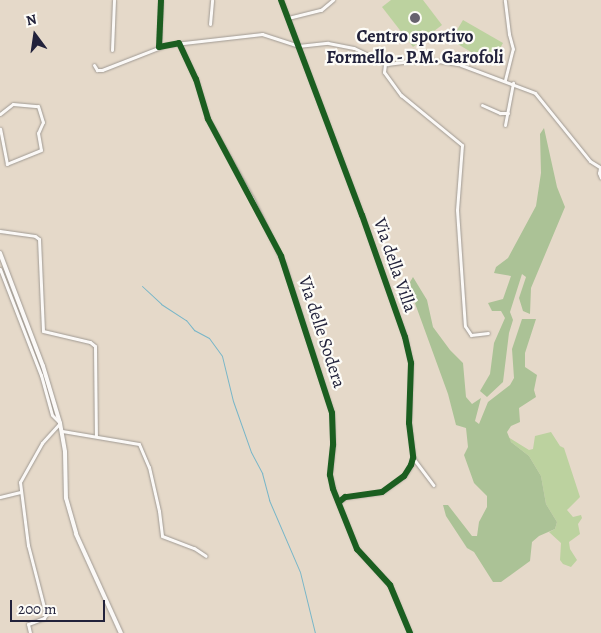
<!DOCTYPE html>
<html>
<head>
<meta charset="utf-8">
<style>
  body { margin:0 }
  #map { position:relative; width:601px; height:633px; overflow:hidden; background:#e5d9c9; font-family:Alegreya,serif }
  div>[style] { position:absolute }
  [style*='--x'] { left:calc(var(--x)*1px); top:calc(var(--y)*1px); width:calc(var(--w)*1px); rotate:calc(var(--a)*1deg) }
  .green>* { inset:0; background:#bcd29f }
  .forest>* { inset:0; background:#abc296 }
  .stream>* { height:1px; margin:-0.5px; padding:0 0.5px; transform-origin:0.5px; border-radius:0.5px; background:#78b6c8 }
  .roads { filter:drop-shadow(0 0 1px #a09a93) drop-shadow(0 0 1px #a09a93) }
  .minor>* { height:3px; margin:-1.5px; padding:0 1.5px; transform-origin:1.5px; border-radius:1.5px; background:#fbf9f7 }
  .tertiary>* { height:4px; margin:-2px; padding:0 2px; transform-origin:2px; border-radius:2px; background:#fbf9f7 }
  .cycleway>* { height:6px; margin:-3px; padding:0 3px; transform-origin:3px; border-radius:3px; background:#1b5e20 }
  .dots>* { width:14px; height:14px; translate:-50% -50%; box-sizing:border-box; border:2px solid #fdfcf7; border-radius:50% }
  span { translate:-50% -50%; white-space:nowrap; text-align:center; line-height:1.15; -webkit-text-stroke:4.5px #fdfcf7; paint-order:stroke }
  .poi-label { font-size:18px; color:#22223b; font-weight:700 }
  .street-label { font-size:18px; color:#22223b }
  .north { position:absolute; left:10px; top:10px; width:50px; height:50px; -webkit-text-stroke:4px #fdfcf7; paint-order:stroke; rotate:346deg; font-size:14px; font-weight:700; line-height:20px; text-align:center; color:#22223b }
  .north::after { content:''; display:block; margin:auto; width:18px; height:22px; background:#22223b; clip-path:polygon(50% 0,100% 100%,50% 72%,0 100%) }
  .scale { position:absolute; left:10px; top:600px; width:95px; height:22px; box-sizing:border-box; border:2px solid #22223b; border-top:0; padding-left:6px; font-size:15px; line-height:18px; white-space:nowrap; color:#22223b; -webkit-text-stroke:4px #fdfcf7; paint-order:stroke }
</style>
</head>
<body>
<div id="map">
  <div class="green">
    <div style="clip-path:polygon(391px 0,423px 0,442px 25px,413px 47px,382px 7px)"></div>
    <div style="clip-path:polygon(463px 20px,503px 43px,491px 64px,451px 40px)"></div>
    <div style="clip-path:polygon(551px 432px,560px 446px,564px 448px,580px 497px,567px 510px,573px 517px,581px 515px,582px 518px,578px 524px,580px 534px,569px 542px,570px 549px,577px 560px,571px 567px,563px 564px,560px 560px,561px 543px,549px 532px,555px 529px,557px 522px,546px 504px,541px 476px,529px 456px,511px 442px,508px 437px,529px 450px,533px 449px,535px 436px)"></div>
  </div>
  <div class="forest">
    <div style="clip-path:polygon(544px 128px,557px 187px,565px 207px,531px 288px,530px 314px,523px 311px,519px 298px,526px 277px,522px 274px,510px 312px,513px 320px,509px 333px,503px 382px,487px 397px,480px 391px,490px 374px,494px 343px,505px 318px,501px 311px,492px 311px,488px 303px,503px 299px,511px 276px,494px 273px,496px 267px,508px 258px,536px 206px,541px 173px,540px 134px)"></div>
    <div style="clip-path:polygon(413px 277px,427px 300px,433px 327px,450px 350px,463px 363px,466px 397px,472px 404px,481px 398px,475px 421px,479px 424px,488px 402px,510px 385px,514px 378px,512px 349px,522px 319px,536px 319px,525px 353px,525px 367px,537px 375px,534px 390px,536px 397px,519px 408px,520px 422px,511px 426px,507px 432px,511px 442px,529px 456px,541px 476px,546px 504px,557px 522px,555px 529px,539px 536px,532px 542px,530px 561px,501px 582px,493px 582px,474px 552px,467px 548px,446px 516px,443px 505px,448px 505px,472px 536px,477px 536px,479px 522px,487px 507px,487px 496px,474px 483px,464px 455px,468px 447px,466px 428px,456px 425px,448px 394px,412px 295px,410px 282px)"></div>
  </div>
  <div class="stream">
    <div style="--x:142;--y:286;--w:26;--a:43"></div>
    <div style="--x:161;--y:304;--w:30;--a:33"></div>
    <div style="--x:186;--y:320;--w:13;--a:51"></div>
    <div style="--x:194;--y:330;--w:17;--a:28"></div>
    <div style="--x:209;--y:338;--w:22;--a:54"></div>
    <div style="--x:222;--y:356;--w:46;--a:76.3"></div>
    <div style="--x:233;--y:401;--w:54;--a:70.6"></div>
    <div style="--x:251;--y:452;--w:24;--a:62"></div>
    <div style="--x:262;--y:473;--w:28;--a:75"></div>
    <div style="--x:269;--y:500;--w:78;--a:66.7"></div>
    <div style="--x:300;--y:572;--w:63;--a:76.2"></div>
  </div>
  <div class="roads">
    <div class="minor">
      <div style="--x:281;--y:0;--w:230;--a:69.4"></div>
      <div style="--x:362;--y:215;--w:129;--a:70.6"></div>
      <div style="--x:405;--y:337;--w:27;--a:77"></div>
      <div style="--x:411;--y:363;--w:60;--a:91.9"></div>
      <div style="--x:409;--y:423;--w:35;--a:83"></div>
      <div style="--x:413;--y:458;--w:7;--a:106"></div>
      <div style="--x:411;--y:465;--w:13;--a:122"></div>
      <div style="--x:404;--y:476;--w:27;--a:144"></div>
      <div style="--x:382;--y:492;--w:37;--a:172"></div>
      <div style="--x:345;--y:497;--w:8;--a:140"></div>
      <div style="--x:288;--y:18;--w:34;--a:-14"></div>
      <div style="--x:321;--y:10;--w:16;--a:-40"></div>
      <div style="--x:210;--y:24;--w:24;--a:-85"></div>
      <div style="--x:179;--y:43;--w:40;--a:65"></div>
      <div style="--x:196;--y:79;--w:42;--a:73.3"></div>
      <div style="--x:208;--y:119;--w:90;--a:60.9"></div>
      <div style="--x:252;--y:198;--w:73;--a:64.1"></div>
      <div style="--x:284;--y:264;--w:157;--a:72.1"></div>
      <div style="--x:332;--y:413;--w:32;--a:88"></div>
      <div style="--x:333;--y:445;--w:30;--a:96"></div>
      <div style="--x:330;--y:475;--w:17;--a:77"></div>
      <div style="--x:334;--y:492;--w:61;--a:68"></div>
      <div style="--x:357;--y:549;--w:49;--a:47.5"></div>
      <div style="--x:390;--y:585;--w:52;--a:67.4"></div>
      <div style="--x:159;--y:47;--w:47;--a:-87.6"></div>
      <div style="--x:112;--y:50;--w:50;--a:-87.7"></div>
      <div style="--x:385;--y:64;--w:8;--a:97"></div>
      <div style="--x:384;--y:72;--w:29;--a:54"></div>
      <div style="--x:401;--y:95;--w:79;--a:39.3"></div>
      <div style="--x:462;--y:145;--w:65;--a:94.4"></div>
      <div style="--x:457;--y:210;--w:116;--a:86.1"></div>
      <div style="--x:465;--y:326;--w:11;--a:56"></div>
      <div style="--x:471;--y:335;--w:17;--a:-7"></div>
      <div style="--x:94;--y:65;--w:6;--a:59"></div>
      <div style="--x:97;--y:70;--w:5;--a:0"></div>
      <div style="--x:102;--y:70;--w:69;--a:-21.3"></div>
      <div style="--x:166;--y:45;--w:97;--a:-6.5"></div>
      <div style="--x:262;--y:34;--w:38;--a:18"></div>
      <div style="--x:298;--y:46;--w:30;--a:-6"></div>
      <div style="--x:328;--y:43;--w:26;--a:11"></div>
      <div style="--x:354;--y:48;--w:37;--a:26"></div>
      <div style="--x:387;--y:64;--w:38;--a:-7"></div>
      <div style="--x:425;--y:59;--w:36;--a:9"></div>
      <div style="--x:461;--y:65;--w:79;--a:20.7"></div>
      <div style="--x:535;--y:93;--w:87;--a:51"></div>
      <div style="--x:590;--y:161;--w:13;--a:32"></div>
      <div style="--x:505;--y:80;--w:32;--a:-76"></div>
      <div style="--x:513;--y:49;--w:16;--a:-105"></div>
      <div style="--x:509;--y:34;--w:34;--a:-97"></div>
      <div style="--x:482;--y:105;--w:20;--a:24"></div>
      <div style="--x:500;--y:113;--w:8;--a:0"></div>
      <div style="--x:0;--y:114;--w:16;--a:-38"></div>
      <div style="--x:13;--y:104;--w:25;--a:5"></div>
      <div style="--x:38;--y:106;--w:17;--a:73"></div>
      <div style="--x:43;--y:122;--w:12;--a:114"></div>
      <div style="--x:38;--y:133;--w:17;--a:80"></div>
      <div style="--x:41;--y:150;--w:37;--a:158"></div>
      <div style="--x:7;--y:164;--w:36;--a:-101"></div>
      <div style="--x:505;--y:125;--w:43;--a:-79.2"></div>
      <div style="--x:600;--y:168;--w:5;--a:101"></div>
      <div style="--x:599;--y:173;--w:5;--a:68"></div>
      <div style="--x:0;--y:231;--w:35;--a:8"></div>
      <div style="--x:35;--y:236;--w:5;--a:37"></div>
      <div style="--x:39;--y:239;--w:92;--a:87.5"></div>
      <div style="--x:43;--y:331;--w:48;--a:13.2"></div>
      <div style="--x:90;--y:342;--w:6;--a:39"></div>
      <div style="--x:95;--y:346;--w:90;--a:89.4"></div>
      <div style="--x:0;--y:269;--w:114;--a:68.9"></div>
      <div style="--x:41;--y:375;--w:41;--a:74.6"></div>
      <div style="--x:52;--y:415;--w:11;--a:45"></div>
      <div style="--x:60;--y:423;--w:27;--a:132"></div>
      <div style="--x:42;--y:443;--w:45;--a:119.4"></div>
      <div style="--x:20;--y:482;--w:64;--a:82.8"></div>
      <div style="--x:28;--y:545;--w:72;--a:75.6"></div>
      <div style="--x:46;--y:615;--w:4;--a:124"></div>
      <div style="--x:44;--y:618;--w:17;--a:159"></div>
      <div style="--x:28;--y:624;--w:9;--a:77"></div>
      <div style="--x:62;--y:431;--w:78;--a:9.6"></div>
      <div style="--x:139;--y:444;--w:25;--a:67"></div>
      <div style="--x:149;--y:467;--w:45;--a:77.2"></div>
      <div style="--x:159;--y:511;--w:25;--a:83"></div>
      <div style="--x:162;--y:536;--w:34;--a:21"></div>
      <div style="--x:194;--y:548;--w:14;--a:34"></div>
      <div style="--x:413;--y:458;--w:34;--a:53"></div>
      <div style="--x:0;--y:497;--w:21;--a:-14"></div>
    </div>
    <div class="tertiary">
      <div style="--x:0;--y:253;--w:121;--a:69.2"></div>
      <div style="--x:43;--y:366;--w:59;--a:73.4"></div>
      <div style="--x:60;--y:423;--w:29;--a:80"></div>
      <div style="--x:65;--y:452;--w:46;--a:88.8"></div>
      <div style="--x:66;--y:498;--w:37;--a:74"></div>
      <div style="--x:76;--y:534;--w:109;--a:65.6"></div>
    </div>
  </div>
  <div class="cycleway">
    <div style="--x:161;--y:0;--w:47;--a:92.4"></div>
    <div style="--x:159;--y:47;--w:20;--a:-11"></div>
    <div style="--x:179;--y:43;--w:40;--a:65"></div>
    <div style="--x:196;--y:79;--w:42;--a:73.3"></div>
    <div style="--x:208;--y:119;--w:155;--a:61.9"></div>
    <div style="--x:281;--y:256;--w:165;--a:72"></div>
    <div style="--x:332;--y:413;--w:32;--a:88"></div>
    <div style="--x:333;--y:445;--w:30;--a:96"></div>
    <div style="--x:330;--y:475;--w:14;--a:78"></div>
    <div style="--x:333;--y:489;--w:65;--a:68.2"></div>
    <div style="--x:357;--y:549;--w:49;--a:47.5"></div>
    <div style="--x:390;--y:585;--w:52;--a:67.4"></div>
    <div style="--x:281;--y:0;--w:230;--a:69.4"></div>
    <div style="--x:362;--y:215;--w:129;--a:70.6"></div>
    <div style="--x:405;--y:337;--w:27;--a:77"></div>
    <div style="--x:411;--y:363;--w:60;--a:91.9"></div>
    <div style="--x:409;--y:423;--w:35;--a:83"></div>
    <div style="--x:413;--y:458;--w:7;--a:106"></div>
    <div style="--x:411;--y:465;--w:13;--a:122"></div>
    <div style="--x:404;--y:476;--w:27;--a:144"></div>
    <div style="--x:382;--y:492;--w:37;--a:172"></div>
    <div style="--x:345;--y:497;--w:8;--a:140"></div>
  </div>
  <div class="dots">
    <div style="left:415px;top:18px;background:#66626d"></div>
  </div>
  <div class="poi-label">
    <span style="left:415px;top:47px">Centro sportivo<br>Formello - P.M. Garofoli</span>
  </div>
  <div class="street-label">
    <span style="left:395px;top:265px;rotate:71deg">Via della Villa</span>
    <span style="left:322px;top:332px;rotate:72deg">Via delle Sodera</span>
  </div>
  <div class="north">N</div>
  <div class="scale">200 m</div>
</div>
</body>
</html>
